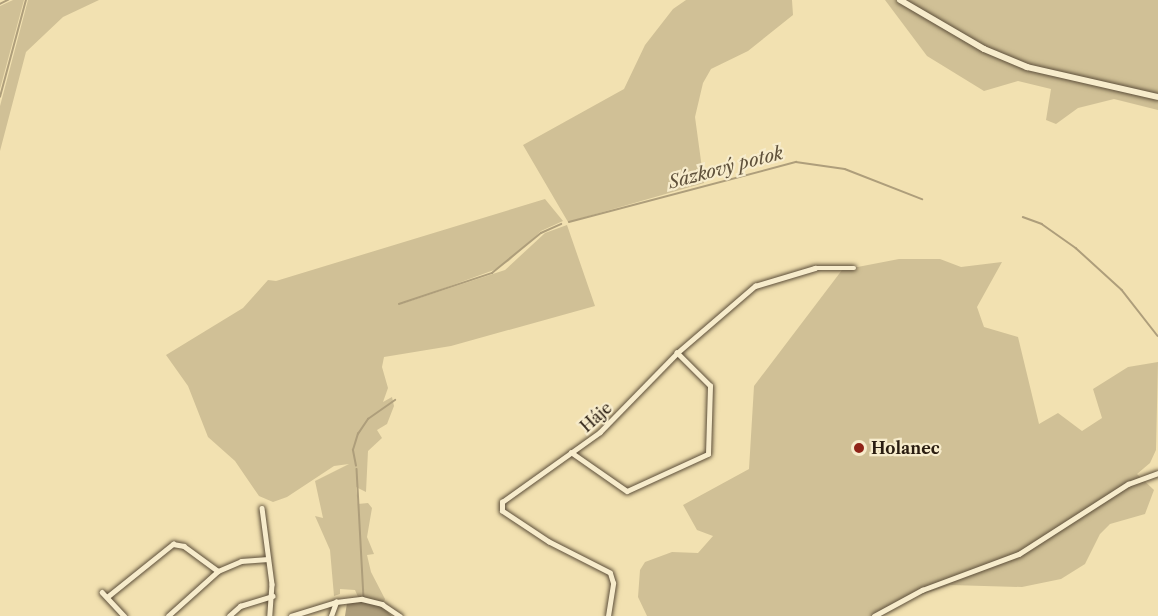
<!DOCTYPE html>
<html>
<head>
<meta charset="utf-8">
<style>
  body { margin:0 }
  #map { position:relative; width:1158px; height:616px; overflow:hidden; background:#f2e1b1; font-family:"Libre Caslon Text",serif }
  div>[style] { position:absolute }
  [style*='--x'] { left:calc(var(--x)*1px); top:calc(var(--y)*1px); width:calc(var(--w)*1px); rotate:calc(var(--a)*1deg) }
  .green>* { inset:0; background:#d0c096 }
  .water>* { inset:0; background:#ae9e7b }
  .stream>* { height:1.5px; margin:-0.75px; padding:0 0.75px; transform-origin:0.75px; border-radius:0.75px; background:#ae9e7b }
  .roads { filter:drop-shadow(0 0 2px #5c4e39) drop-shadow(0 0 2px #5c4e39) }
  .street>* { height:4.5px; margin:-2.25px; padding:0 2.25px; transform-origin:2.25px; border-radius:2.25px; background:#f7eccc }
  .secondary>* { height:6px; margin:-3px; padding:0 3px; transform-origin:3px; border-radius:3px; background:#f7eccc }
  .dots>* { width:16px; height:16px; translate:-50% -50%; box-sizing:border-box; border:3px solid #f7eccc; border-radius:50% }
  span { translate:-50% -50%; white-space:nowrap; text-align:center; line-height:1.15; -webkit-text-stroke:4.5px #f7eccc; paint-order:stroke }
  .street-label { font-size:16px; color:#2a1d11 }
  .poi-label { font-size:16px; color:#2a1d11; font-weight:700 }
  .left { translate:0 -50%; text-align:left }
  .water-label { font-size:18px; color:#5f513b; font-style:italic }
</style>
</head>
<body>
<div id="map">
  <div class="green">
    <div style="clip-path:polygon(13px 0,24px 0,0 89px,0 6px)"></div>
    <div style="clip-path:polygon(28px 0,99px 0,63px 17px,26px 52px,0 151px,0 106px)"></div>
    <div style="clip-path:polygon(686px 0,792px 0,793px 15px,748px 51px,711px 69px,703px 83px,695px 117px,704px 183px,568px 222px,523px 145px,624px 89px,645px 45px,673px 9px)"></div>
    <div style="clip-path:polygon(885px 0,1158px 0,1158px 110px,1114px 99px,1078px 108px,1056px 124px,1046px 120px,1051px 89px,1018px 81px,984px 91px,927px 56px)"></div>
    <div style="clip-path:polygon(545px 199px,563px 221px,541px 231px,509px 261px,494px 270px,398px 305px,505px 270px,545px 233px,567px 225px,595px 306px,451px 346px,384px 357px,382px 367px,388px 388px,383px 402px,392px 397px,394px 406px,387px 424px,377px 430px,382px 438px,368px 451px,366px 492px,356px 487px,358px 504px,368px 503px,372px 508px,367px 537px,374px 554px,367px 555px,371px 572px,385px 599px,384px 602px,358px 597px,355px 590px,340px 589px,340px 594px,334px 596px,330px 550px,315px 516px,323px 518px,315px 481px,349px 464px,334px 466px,287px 497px,273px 502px,259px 496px,235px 461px,208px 437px,188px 386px,166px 355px,243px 308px,268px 280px,276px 281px)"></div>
    <div style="clip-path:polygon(899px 259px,940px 259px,961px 267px,1002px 262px,977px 307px,984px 327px,1018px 337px,1039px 424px,1058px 413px,1082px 431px,1102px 418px,1093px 389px,1128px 367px,1158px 362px,1156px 450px,1150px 463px,1137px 474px,1154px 490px,1145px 514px,1110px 524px,1100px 534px,1085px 564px,1061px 579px,1022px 587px,950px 585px,909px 599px,881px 616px,647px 616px,638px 597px,640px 570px,645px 562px,672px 552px,698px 553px,713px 536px,697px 530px,683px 505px,749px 469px,754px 386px,842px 270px)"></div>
  </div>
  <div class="water">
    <div style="clip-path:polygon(364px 601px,382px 607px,392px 616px,345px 616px,347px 603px)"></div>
  </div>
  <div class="stream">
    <div style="--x:0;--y:4;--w:9;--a:-27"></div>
    <div style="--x:0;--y:97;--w:100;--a:-75"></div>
    <div style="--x:1023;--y:217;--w:20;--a:20"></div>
    <div style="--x:1042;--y:224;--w:42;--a:35.2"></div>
    <div style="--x:1076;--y:248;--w:62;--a:42.4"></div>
    <div style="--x:1122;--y:290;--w:58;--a:52"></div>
    <div style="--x:569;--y:222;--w:235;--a:-14.8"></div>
    <div style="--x:796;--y:162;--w:49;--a:8.1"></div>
    <div style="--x:845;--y:169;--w:83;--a:21.3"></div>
    <div style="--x:399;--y:304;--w:98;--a:-18.4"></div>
    <div style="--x:492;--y:273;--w:63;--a:-39.2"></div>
    <div style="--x:541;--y:233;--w:22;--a:-24"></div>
    <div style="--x:356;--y:466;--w:16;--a:-101"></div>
    <div style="--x:353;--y:450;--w:17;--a:-73"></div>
    <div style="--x:358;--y:434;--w:18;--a:-56"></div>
    <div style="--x:368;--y:419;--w:33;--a:-35"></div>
    <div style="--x:357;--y:469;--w:128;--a:86.9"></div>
  </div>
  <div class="roads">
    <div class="street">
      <div style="--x:571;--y:452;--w:68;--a:34.9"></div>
      <div style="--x:627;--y:491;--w:89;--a:-24.6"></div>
      <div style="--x:708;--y:454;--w:68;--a:-88.3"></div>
      <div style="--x:710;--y:386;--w:47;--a:-135"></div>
      <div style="--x:262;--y:508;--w:77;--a:82.5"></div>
      <div style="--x:272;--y:584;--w:32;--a:94"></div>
      <div style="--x:102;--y:592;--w:33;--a:47"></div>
      <div style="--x:107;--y:597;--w:85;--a:-38.8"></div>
      <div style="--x:173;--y:544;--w:11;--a:10"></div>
      <div style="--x:184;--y:546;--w:42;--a:36.3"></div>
      <div style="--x:218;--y:571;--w:25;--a:-23"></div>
      <div style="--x:241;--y:561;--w:27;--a:-4"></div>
      <div style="--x:168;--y:616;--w:67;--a:-42"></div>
      <div style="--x:229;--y:616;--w:15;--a:-42"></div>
      <div style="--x:240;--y:606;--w:34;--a:-17"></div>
      <div style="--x:291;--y:616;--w:47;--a:-17.3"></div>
      <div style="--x:336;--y:602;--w:26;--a:-7"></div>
      <div style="--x:362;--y:599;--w:21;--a:14"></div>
      <div style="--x:382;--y:604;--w:22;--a:34"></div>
      <div style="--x:331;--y:616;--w:15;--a:-70"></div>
      <div style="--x:608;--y:616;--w:33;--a:-81"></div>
      <div style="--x:613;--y:583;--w:10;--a:-107"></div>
      <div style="--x:610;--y:573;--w:68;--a:-153.1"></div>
      <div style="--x:549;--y:542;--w:56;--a:-146.6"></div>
      <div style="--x:502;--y:511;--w:9;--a:-90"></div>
      <div style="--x:502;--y:502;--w:120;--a:-35.5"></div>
      <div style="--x:600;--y:432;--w:110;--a:-45.7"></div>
      <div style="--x:677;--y:353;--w:103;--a:-40.7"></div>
      <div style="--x:755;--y:286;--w:63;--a:-16.7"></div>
      <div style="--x:815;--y:268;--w:39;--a:0"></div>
      <div style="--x:874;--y:616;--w:55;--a:-28.4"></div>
      <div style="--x:922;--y:590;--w:103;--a:-20.4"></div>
      <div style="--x:1019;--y:554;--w:130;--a:-32.7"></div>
      <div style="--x:1128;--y:484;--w:32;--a:-20"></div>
    </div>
    <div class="secondary">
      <div style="--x:900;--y:0;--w:97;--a:30.3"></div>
      <div style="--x:984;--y:49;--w:47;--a:22.7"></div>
      <div style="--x:1027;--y:67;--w:134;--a:12.9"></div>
    </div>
  </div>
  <div class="dots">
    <div style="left:859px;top:448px;background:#8f2418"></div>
  </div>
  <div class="street-label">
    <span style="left:596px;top:417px;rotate:-42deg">Háje</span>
  </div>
  <div class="poi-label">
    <span class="left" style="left:871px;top:448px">Holanec</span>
  </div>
  <div class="water-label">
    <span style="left:726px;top:168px;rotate:-15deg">Sázkový potok</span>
  </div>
</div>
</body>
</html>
